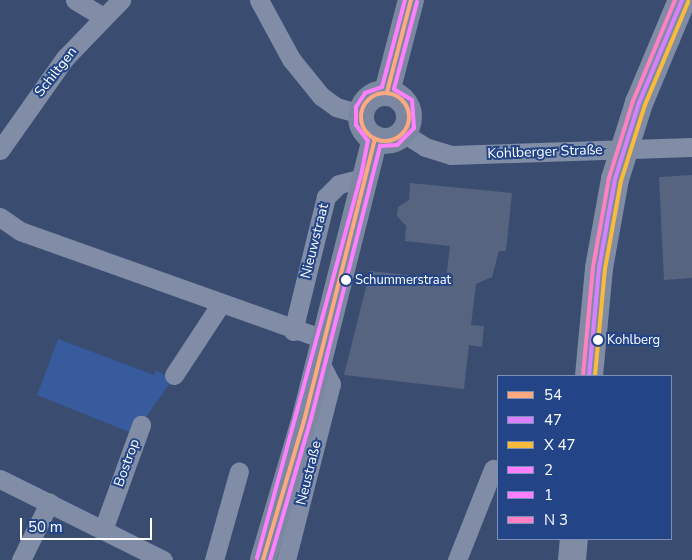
<!DOCTYPE html>
<html>
<head>
<meta charset="utf-8">
<style>
  body { margin:0 }
  #map { position:relative; width:692px; height:560px; overflow:hidden; background:#3a4c70; font-family:"Nunito Sans",sans-serif }
  div>[style] { position:absolute }
  [style*='--x'] { left:calc(var(--x)*1px); top:calc(var(--y)*1px); width:calc(var(--w)*1px); rotate:calc(var(--a)*1deg) }
  .green>* { inset:0; background:#375b9d }
  .building>* { inset:0; background:#566480 }
  .street>* { height:19px; margin:-9.5px; padding:0 9.5px; transform-origin:9.5px; border-radius:9.5px; background:#818da6 }
  .secondary>* { height:26px; margin:-13px; padding:0 13px; transform-origin:13px; border-radius:13px; background:#7c88a1 }
  .secondary>.ring { margin:-13px; padding:0; box-sizing:content-box; background:none; border:26px solid #7c88a1; border-radius:50% }
  .primary>* { height:28px; margin:-14px; padding:0 14px; transform-origin:14px; border-radius:14px; background:#808ca3 }
  .bus-1>* { height:4px; margin:-2px; padding:0 2px; transform-origin:2px; border-radius:2px; background:#ffa980 }
  .bus-1>.ring { margin:-2px; padding:0; box-sizing:content-box; background:none; border:4px solid #ffa980; border-radius:50% }
  .bus-2>* { height:4px; margin:-2px; padding:0 2px; transform-origin:2px; border-radius:2px; background:#d880ff }
  .bus-3>* { height:4px; margin:-2px; padding:0 2px; transform-origin:2px; border-radius:2px; background:#fbbb3a }
  .bus-4>* { height:4px; margin:-2px; padding:0 2px; transform-origin:2px; border-radius:2px; background:#ff80ff }
  .bus-5>* { height:4px; margin:-2px; padding:0 2px; transform-origin:2px; border-radius:2px; background:#ff80ff }
  .bus-6>* { height:4px; margin:-2px; padding:0 2px; transform-origin:2px; border-radius:2px; background:#ff80c5 }
  .dots>* { width:14px; height:14px; translate:-50% -50%; box-sizing:border-box; border:2px solid #234587; border-radius:50% }
  span { translate:-50% -50%; white-space:nowrap; text-align:center; line-height:1.15; -webkit-text-stroke:4px #234587; paint-order:stroke }
  .bus-label { font-size:13px; color:#fff }
  .left { translate:0 -50%; text-align:left }
  .street-label { font-size:14px; color:#fff }
  .legend { position:absolute; left:497px; top:375px; width:175px; height:165px; box-sizing:border-box; background:#234587; border:1px solid #7b8fb7; margin:0; padding:6px 9px; list-style:none; font-size:15px; color:#fff }
  .legend li { display:flex; align-items:center; gap:10px; height:25px }
  .legend b { width:25px; border:1px solid #7b8fb7 }
  .scale { position:absolute; left:20px; top:518px; width:132px; height:22px; box-sizing:border-box; border:2px solid #fff; border-top:0; padding-left:6px; font-size:15px; line-height:18px; white-space:nowrap; color:#fff; -webkit-text-stroke:4px #234587; paint-order:stroke }
</style>
</head>
<body>
<div id="map">
  <div class="green">
    <div style="clip-path:polygon(58px 339px,154px 375px,156px 370px,172px 380px,142px 423px,133px 420px,129px 432px,37px 395px)"></div>
  </div>
  <div class="building">
    <div style="clip-path:polygon(692px 175px,692px 278px,664px 280px,659px 177px)"></div>
    <div style="clip-path:polygon(410px 183px,512px 193px,506px 251px,499px 251px,492px 277px,476px 284px,471px 325px,484px 326px,482px 347px,469px 345px,464px 389px,344px 375px,370px 271px,446px 279px,450px 246px,405px 241px,406px 226px,397px 216px,398px 207px,409px 200px)"></div>
  </div>
  <div class="street">
    <div style="--x:75;--y:0;--w:33;--a:31"></div>
    <div style="--x:259;--y:0;--w:67;--a:61.5"></div>
    <div style="--x:291;--y:59;--w:48;--a:51"></div>
    <div style="--x:321;--y:96;--w:19;--a:36"></div>
    <div style="--x:336;--y:107;--w:26;--a:16"></div>
    <div style="--x:403;--y:133;--w:26;--a:32"></div>
    <div style="--x:425;--y:147;--w:27;--a:17"></div>
    <div style="--x:451;--y:155;--w:241;--a:-1.9"></div>
    <div style="--x:0;--y:150;--w:113;--a:-54.8"></div>
    <div style="--x:65;--y:58;--w:81;--a:-46"></div>
    <div style="--x:0;--y:217;--w:24;--a:35"></div>
    <div style="--x:20;--y:231;--w:322;--a:19.6"></div>
    <div style="--x:293;--y:331;--w:138;--a:-76.2"></div>
    <div style="--x:326;--y:197;--w:18;--a:-45"></div>
    <div style="--x:339;--y:184;--w:29;--a:-14"></div>
    <div style="--x:174;--y:375;--w:84;--a:-56.7"></div>
    <div style="--x:0;--y:479;--w:182;--a:26.4"></div>
    <div style="--x:103;--y:530;--w:112;--a:-70.1"></div>
    <div style="--x:21;--y:560;--w:64;--a:-63.8"></div>
    <div style="--x:214;--y:560;--w:92;--a:-74.3"></div>
    <div style="--x:286;--y:560;--w:182;--a:-75.7"></div>
    <div style="--x:331;--y:384;--w:28;--a:-117"></div>
    <div style="--x:457;--y:560;--w:98;--a:-68.4"></div>
  </div>
  <div class="secondary">
    <div style="--x:387;--y:92;--w:95;--a:-75.4"></div>
    <div class="ring" style="left:361px;top:93px;width:22px;height:22px"></div>
    <div style="--x:263;--y:560;--w:149;--a:-73.6"></div>
    <div style="--x:305;--y:417;--w:287;--a:-75.9"></div>
  </div>
  <div class="primary">
    <div style="--x:589;--y:376;--w:108;--a:-84.7"></div>
    <div style="--x:599;--y:268;--w:90;--a:-79.8"></div>
    <div style="--x:615;--y:179;--w:80;--a:-72.5"></div>
    <div style="--x:639;--y:103;--w:112;--a:-67.3"></div>
    <div style="--x:572;--y:560;--w:21;--a:-85"></div>
  </div>
  <div class="bus-1">
    <div style="--x:387;--y:92;--w:95;--a:-75.4"></div>
    <div class="ring" style="left:361px;top:93px;width:44px;height:44px"></div>
    <div style="--x:263;--y:560;--w:149;--a:-73.6"></div>
    <div style="--x:305;--y:417;--w:287;--a:-75.9"></div>
  </div>
  <div class="bus-2">
    <div style="--x:589;--y:376;--w:108;--a:-84.7"></div>
    <div style="--x:599;--y:268;--w:90;--a:-79.8"></div>
    <div style="--x:615;--y:179;--w:80;--a:-72.5"></div>
    <div style="--x:639;--y:103;--w:112;--a:-67.3"></div>
  </div>
  <div class="bus-3">
    <div style="--x:595;--y:376;--w:107;--a:-84.7"></div>
    <div style="--x:605;--y:269;--w:89;--a:-79.7"></div>
    <div style="--x:621;--y:181;--w:80;--a:-72.5"></div>
    <div style="--x:645;--y:105;--w:112;--a:-67.3"></div>
  </div>
  <div class="bus-4">
    <div style="--x:270;--y:560;--w:147;--a:-73.8"></div>
    <div style="--x:311;--y:419;--w:282;--a:-75.8"></div>
    <div style="--x:380;--y:146;--w:17;--a:-3"></div>
    <div style="--x:397;--y:145;--w:24;--a:-45"></div>
    <div style="--x:414;--y:128;--w:28;--a:-94"></div>
    <div style="--x:412;--y:100;--w:21;--a:-149"></div>
    <div style="--x:394;--y:89;--w:90;--a:-75.2"></div>
  </div>
  <div class="bus-5">
    <div style="--x:257;--y:558;--w:396;--a:-74.8"></div>
    <div style="--x:361;--y:176;--w:36;--a:-79"></div>
    <div style="--x:368;--y:141;--w:20;--a:-127"></div>
    <div style="--x:356;--y:125;--w:18;--a:-90"></div>
    <div style="--x:356;--y:107;--w:17;--a:-57"></div>
    <div style="--x:365;--y:93;--w:18;--a:-19"></div>
    <div style="--x:382;--y:87;--w:90;--a:-75.2"></div>
  </div>
  <div class="bus-6">
    <div style="--x:583;--y:375;--w:108;--a:-84.7"></div>
    <div style="--x:593;--y:267;--w:90;--a:-79.8"></div>
    <div style="--x:609;--y:178;--w:81;--a:-72.7"></div>
    <div style="--x:633;--y:101;--w:109;--a:-67.4"></div>
  </div>
  <div class="dots">
    <div style="left:346px;top:280px;background:#fff"></div>
    <div style="left:598px;top:340px;background:#fff"></div>
  </div>
  <div class="bus-label">
    <span class="left" style="left:355px;top:280px">Schummerstraat</span>
    <span class="left" style="left:607px;top:340px">Kohlberg</span>
  </div>
  <div class="street-label">
    <span style="left:56px;top:72px;rotate:-52deg">Schiltgen</span>
    <span style="left:545px;top:152px;rotate:-2deg">Kohlberger Straße</span>
    <span style="left:315px;top:241px;rotate:-76deg">Nieuwstraat</span>
    <span style="left:127px;top:463px;rotate:-70deg">Bostrop</span>
    <span style="left:309px;top:473px;rotate:-76deg">Neustraße</span>
  </div>
  <ul class="legend">
  <li><b style="height:6px;background:#ffa980"></b>54</li>
  <li><b style="height:6px;background:#d880ff"></b>47</li>
  <li><b style="height:6px;background:#fbbb3a"></b>X 47</li>
  <li><b style="height:6px;background:#ff80ff"></b>2</li>
  <li><b style="height:6px;background:#ff80ff"></b>1</li>
  <li><b style="height:6px;background:#ff80c5"></b>N 3</li>
  </ul>
  <div class="scale">50 m</div>
</div>
</body>
</html>
